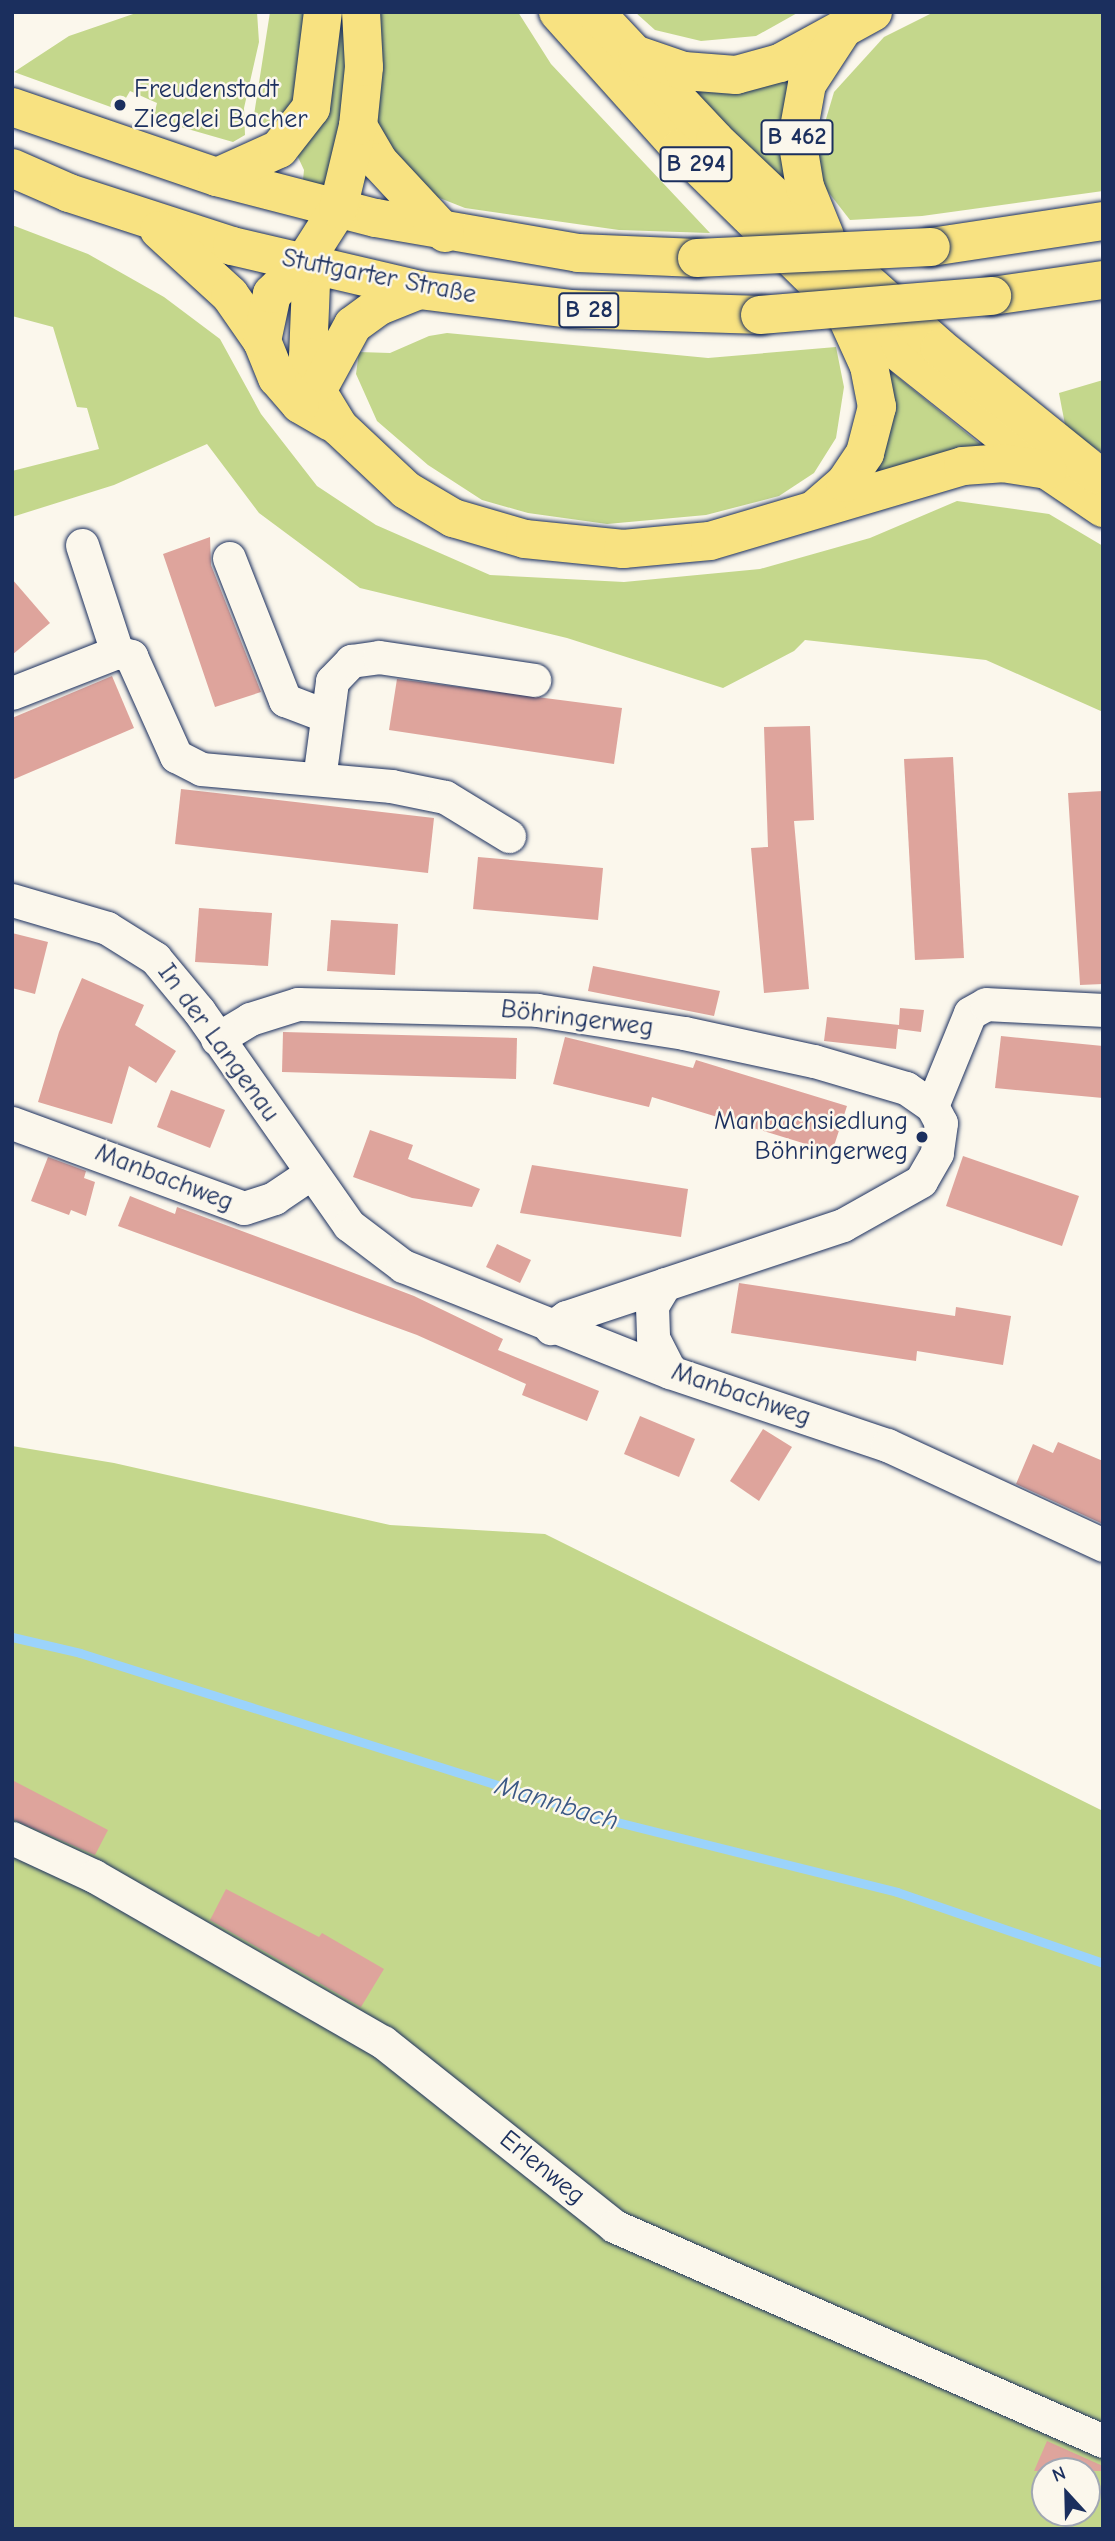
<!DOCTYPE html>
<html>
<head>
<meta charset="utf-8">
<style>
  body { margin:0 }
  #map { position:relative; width:1115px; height:2541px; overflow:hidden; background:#fbf7ec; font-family:"Comic Neue",sans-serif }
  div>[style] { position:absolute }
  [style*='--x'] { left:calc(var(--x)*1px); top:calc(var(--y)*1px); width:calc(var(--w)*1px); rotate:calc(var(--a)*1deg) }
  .green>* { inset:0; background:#c4d78c }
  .stream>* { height:9px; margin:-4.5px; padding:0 4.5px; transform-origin:4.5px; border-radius:4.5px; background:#9bd3fb }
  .building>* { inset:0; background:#dea49c }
  .roads { filter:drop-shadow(0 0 2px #1b2f5e) drop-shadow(0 0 2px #1b2f5e) }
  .minor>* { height:33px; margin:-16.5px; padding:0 16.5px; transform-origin:16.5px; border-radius:16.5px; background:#fbf7ec }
  .major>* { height:38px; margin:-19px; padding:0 19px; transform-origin:19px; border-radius:19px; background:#f8e281 }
  .bridges { filter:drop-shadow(0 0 2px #1b2f5e) drop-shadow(0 0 2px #1b2f5e) }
  .major-bridge>* { height:38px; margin:-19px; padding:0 19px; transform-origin:19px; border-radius:19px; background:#f8e281 }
  .dots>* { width:19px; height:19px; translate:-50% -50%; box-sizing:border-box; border:4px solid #fbf7ec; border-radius:50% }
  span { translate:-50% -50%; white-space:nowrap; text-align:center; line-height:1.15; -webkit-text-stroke:5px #fbf7ec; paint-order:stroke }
  .shield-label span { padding:2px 5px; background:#fbf7ec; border:2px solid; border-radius:5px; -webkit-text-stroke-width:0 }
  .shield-label { font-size:24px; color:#1b2f5e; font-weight:700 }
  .poi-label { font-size:26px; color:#1b2f5e }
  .left { translate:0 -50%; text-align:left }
  .right { translate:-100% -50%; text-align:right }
  .street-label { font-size:26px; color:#1b2f5e }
  .water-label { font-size:28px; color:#3b5885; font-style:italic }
  .frame { position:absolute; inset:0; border:14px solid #1b2f5e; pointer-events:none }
  .north { position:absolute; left:1031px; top:2457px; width:70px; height:70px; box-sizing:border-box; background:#fbf7ec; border:2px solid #a1a7b3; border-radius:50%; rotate:338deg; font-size:19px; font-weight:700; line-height:28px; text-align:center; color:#1b2f5e }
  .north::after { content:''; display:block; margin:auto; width:24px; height:32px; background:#1b2f5e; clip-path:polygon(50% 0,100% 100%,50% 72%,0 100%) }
</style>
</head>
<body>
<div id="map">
  <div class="green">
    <div style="clip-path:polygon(139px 12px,257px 12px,259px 42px,244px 108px,245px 135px,233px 142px,153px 119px,157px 103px,130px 91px,119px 110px,14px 72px,69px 36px)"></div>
    <div style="clip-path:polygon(270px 12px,311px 12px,307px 84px,274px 132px,263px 127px,254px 115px)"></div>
    <div style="clip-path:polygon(334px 12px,353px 12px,334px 188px,303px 180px,304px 170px,297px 155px)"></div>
    <div style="clip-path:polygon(375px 12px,518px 12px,551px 64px,710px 233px,619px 230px,465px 208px,404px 184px,372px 113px)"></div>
    <div style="clip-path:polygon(635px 12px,799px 12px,756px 36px,701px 41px,655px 30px)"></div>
    <div style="clip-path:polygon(934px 12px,1103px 12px,1103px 191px,922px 216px,850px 220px,822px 184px,816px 153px,834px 92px,884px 37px)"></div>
    <div style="clip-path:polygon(788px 81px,780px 149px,785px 183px,689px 87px,734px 92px)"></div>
    <div style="clip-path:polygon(12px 225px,88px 254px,164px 297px,220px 339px,261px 414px,317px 486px,376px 525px,490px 575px,624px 582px,760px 569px,870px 538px,957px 501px,1049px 514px,1103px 546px,1103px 712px,986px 660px,805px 640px,794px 651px,723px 688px,567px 638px,360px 588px,259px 513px,207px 444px,114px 485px,12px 517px,12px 471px,99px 449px,87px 408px,77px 407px,53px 327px,12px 316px)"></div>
    <div style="clip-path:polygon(447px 333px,708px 358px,836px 347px,844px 387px,836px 438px,814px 473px,779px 496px,706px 515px,607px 524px,528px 513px,482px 500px,428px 465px,377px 421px,356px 374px,359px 352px,390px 353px,429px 336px)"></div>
    <div style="clip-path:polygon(889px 370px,980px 444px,979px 450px,869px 482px)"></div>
    <div style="clip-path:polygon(1103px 380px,1103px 453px,1066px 430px,1059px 393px)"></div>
    <div style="clip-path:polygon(evenodd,12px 1446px,114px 1463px,390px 1525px,545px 1534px,1103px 1811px,1103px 2529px,12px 2529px,12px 1446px,1045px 2471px,1087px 2471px,1087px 2513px,1045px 2513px,1045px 2471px)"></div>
  </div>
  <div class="stream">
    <div style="--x:12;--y:1637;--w:70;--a:13.2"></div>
    <div style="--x:80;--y:1653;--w:551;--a:17.55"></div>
    <div style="--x:605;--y:1819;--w:301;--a:14"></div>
    <div style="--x:897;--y:1892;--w:218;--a:19"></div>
  </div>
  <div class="building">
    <div style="clip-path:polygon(210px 537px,211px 565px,261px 692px,215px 707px,163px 554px)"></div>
    <div style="clip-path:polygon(12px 579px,50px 623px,12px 655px)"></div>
    <div style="clip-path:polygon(112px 676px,134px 728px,12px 780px,12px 718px)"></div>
    <div style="clip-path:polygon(397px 679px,622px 708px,614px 764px,389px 730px)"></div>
    <div style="clip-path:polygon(810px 726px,814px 820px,794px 821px,809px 989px,764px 993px,751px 848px,768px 847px,764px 727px)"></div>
    <div style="clip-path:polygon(953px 757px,964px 958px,915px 960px,904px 759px)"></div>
    <div style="clip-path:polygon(181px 789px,434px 818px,428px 873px,175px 844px)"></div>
    <div style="clip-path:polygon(1103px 791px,1103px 984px,1080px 985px,1068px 793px)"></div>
    <div style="clip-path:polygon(478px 857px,603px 868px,598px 920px,473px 909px)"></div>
    <div style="clip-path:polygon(199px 908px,272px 913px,268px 966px,195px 962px)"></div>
    <div style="clip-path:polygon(331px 920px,398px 924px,395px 975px,327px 971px)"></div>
    <div style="clip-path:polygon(12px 933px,48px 942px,35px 994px,12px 988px)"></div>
    <div style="clip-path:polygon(593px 966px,720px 991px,714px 1016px,588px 991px)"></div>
    <div style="clip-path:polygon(82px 978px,144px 1005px,135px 1025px,176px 1051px,156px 1083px,129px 1066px,112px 1124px,38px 1102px,59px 1032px)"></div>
    <div style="clip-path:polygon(900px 1008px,924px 1010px,921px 1032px,898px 1029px,896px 1049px,824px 1041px,827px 1017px,899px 1025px)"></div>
    <div style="clip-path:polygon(283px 1032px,517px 1038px,516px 1079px,282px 1072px)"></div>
    <div style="clip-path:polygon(1001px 1036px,1103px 1046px,1103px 1098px,995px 1088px)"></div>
    <div style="clip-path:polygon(565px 1037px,693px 1068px,696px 1060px,847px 1106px,832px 1152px,652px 1097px,649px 1107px,553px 1084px)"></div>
    <div style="clip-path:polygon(171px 1090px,225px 1110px,210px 1148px,157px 1127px)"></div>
    <div style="clip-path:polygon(370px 1130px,413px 1145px,408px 1159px,480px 1189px,472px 1207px,412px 1198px,353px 1177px)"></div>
    <div style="clip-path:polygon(963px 1156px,1079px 1196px,1062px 1246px,946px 1206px)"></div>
    <div style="clip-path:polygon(48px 1157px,86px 1171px,84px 1178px,95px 1182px,86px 1216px,71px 1210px,69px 1215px,31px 1201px)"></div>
    <div style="clip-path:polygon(532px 1165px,688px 1189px,681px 1237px,520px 1213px)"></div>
    <div style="clip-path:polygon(130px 1196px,175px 1214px,177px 1207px,325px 1262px,414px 1296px,503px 1339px,498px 1350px,599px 1391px,587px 1421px,522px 1395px,526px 1384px,417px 1335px,118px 1226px)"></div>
    <div style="clip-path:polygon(497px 1244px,531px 1260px,520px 1283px,486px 1267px)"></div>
    <div style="clip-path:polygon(739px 1283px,955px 1316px,956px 1307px,1011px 1316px,1003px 1365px,917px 1351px,916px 1361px,731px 1333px)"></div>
    <div style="clip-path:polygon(640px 1416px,695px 1439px,679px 1477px,624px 1454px)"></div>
    <div style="clip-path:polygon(763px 1429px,792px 1447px,759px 1501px,730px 1481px)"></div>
    <div style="clip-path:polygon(1058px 1442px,1103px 1461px,1103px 1524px,1016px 1484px,1033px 1444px,1053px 1453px)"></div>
    <div style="clip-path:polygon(12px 1780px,108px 1830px,95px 1855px,12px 1819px)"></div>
    <div style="clip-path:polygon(226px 1889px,319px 1937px,322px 1933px,384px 1969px,361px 2007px,210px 1920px)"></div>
    <div style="clip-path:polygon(1047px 2441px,1103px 2466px,1103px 2471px,1034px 2471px)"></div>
  </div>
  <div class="roads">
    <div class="minor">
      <div style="--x:82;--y:545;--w:113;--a:71.9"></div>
      <div style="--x:229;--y:558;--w:153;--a:68.5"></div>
      <div style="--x:285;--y:700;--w:45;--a:20.9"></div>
      <div style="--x:12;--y:693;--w:113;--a:-21.3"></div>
      <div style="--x:117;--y:652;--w:15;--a:16"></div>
      <div style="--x:131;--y:656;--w:110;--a:65.8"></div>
      <div style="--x:176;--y:756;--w:28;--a:27"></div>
      <div style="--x:201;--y:769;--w:191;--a:5.1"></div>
      <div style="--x:391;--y:786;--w:55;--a:11.5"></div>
      <div style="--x:445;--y:797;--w:75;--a:31.4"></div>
      <div style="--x:319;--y:779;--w:99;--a:-82.4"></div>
      <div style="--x:332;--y:681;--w:28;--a:-46"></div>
      <div style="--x:351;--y:661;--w:28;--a:-8"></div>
      <div style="--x:379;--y:657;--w:157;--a:8.4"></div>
      <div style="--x:12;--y:900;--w:99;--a:16.4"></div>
      <div style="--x:107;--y:928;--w:57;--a:32"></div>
      <div style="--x:155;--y:958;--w:69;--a:50.3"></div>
      <div style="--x:199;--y:1011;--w:261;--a:55"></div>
      <div style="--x:349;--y:1225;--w:68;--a:37.2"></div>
      <div style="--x:403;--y:1266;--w:287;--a:21.7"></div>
      <div style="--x:670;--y:1372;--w:229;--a:18.6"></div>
      <div style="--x:887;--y:1445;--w:238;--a:24.8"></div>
      <div style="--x:217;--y:1039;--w:39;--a:-31"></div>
      <div style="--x:250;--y:1019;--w:50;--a:-17.4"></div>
      <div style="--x:298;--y:1004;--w:239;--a:1.4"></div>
      <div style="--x:537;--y:1010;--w:149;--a:8.9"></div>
      <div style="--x:684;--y:1033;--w:133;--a:12.2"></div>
      <div style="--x:814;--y:1061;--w:96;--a:16.4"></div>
      <div style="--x:906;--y:1088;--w:32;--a:35"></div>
      <div style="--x:932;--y:1106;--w:19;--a:62"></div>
      <div style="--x:941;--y:1123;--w:30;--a:98"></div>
      <div style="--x:937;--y:1153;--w:32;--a:120"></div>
      <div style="--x:921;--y:1181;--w:90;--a:150.6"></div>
      <div style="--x:843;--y:1225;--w:292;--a:161.6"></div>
      <div style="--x:566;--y:1317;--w:19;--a:144"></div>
      <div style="--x:932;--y:1106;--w:100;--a:-67.8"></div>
      <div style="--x:970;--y:1013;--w:18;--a:-29"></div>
      <div style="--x:986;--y:1004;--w:117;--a:2.9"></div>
      <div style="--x:12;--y:1123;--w:247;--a:20.1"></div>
      <div style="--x:244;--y:1208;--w:32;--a:-18"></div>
      <div style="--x:274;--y:1198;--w:45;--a:-34"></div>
      <div style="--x:665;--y:1284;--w:26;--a:121"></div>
      <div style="--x:652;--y:1306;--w:32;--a:88"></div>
      <div style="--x:653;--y:1338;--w:38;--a:63"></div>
      <div style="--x:12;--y:1838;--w:90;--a:24.9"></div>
      <div style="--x:94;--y:1876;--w:333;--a:29.9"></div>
      <div style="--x:383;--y:2042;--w:295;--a:38.5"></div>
      <div style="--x:614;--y:2226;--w:534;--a:23.73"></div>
    </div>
    <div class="major">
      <div style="--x:558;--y:12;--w:183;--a:48.1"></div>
      <div style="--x:680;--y:148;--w:228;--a:44.5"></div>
      <div style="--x:843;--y:308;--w:260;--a:38.5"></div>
      <div style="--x:1047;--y:470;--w:68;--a:34.2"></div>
      <div style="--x:595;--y:12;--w:175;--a:46.8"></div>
      <div style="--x:715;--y:140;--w:157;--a:43.5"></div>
      <div style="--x:829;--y:248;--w:149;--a:42"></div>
      <div style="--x:940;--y:348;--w:201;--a:38.9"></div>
      <div style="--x:637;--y:55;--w:50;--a:18.8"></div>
      <div style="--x:684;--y:71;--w:52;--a:4.4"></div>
      <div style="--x:736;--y:75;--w:46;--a:-15.3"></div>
      <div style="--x:780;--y:63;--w:106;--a:-28.7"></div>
      <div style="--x:12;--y:107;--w:217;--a:18.9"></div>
      <div style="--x:217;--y:177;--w:164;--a:14.5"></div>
      <div style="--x:376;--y:218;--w:205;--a:9.8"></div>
      <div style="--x:578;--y:253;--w:119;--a:2.4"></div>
      <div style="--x:358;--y:126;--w:42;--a:59.7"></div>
      <div style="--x:379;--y:162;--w:97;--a:47.1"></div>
      <div style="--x:12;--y:168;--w:62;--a:23.7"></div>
      <div style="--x:69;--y:193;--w:171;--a:18"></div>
      <div style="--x:232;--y:246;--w:192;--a:13.2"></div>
      <div style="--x:419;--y:290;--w:154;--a:7.1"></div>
      <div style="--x:572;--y:309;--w:188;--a:1.8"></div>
      <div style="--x:217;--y:177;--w:68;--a:-24.3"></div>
      <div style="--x:279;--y:149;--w:52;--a:-52"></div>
      <div style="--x:311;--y:108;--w:97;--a:-82.9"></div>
      <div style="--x:159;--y:230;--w:96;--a:42.5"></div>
      <div style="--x:230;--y:295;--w:56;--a:55.2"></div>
      <div style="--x:825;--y:236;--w:53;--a:-112.2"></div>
      <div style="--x:805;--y:187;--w:49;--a:-99.5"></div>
      <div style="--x:797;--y:139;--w:56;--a:-79.7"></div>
      <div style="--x:807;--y:84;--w:62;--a:-56.8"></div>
      <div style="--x:931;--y:247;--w:174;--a:-8.6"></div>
      <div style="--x:303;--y:264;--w:21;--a:67"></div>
      <div style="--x:311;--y:283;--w:74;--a:92.3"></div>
      <div style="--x:308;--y:357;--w:35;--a:75"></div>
      <div style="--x:317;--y:391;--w:42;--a:58.6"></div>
      <div style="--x:339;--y:427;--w:92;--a:43.2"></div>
      <div style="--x:406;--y:490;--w:55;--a:30.8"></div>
      <div style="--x:453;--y:518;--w:75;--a:16.3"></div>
      <div style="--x:525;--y:539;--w:99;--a:5.8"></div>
      <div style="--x:623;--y:549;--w:87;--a:-5.3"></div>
      <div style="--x:710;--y:541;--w:264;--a:-16.5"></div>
      <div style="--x:963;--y:466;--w:39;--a:-4"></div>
      <div style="--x:1002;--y:463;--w:46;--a:8.8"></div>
      <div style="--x:992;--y:296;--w:112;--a:-8.2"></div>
      <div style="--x:317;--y:391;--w:75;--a:-61.4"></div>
      <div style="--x:353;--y:325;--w:32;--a:-36"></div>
      <div style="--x:379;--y:306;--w:43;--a:-21.8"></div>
      <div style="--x:331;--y:422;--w:36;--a:-150"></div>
      <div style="--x:300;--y:404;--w:35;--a:-131"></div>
      <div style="--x:277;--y:378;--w:40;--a:-112"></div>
      <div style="--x:262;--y:341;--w:48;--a:-78"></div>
      <div style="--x:272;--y:294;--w:43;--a:-44.1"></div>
      <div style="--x:303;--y:264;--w:65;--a:-57.5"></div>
      <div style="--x:338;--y:209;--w:85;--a:-76.5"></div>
      <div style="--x:358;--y:126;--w:59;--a:-84.2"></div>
      <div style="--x:364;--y:67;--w:55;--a:-93.1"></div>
      <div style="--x:815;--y:509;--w:40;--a:-41"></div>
      <div style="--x:845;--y:483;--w:36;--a:-56"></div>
      <div style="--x:865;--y:453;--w:48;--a:-75.4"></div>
      <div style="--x:877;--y:407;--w:42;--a:-101"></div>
      <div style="--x:869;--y:366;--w:58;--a:-114.4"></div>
    </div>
  </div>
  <div class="bridges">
    <div class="major-bridge">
      <div style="--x:697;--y:258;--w:234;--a:-2.7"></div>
      <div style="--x:760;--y:315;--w:233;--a:-4.7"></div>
    </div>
  </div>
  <div class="dots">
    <div style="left:120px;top:105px;background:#1b2f5e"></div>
    <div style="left:922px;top:1137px;background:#1b2f5e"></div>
  </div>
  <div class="shield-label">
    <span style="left:797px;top:137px">B 462</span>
    <span style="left:696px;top:164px">B 294</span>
    <span style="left:589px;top:310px">B 28</span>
  </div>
  <div class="poi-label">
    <span class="left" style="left:134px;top:105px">Freudenstadt<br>Ziegelei Bacher</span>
    <span class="right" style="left:908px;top:1137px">Manbachsiedlung<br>Böhringerweg</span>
  </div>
  <div class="street-label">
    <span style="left:379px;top:277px;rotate:11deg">Stuttgarter Straße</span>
    <span style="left:577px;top:1019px;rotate:7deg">Böhringerweg</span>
    <span style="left:218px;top:1043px;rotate:54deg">In der Langenau</span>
    <span style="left:164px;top:1178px;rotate:21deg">Manbachweg</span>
    <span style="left:741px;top:1395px;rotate:19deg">Manbachweg</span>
    <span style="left:542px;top:2168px;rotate:39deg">Erlenweg</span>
  </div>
  <div class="water-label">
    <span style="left:557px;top:1803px;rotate:17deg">Mannbach</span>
  </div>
  <div class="frame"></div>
  <div class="north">N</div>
</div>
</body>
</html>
